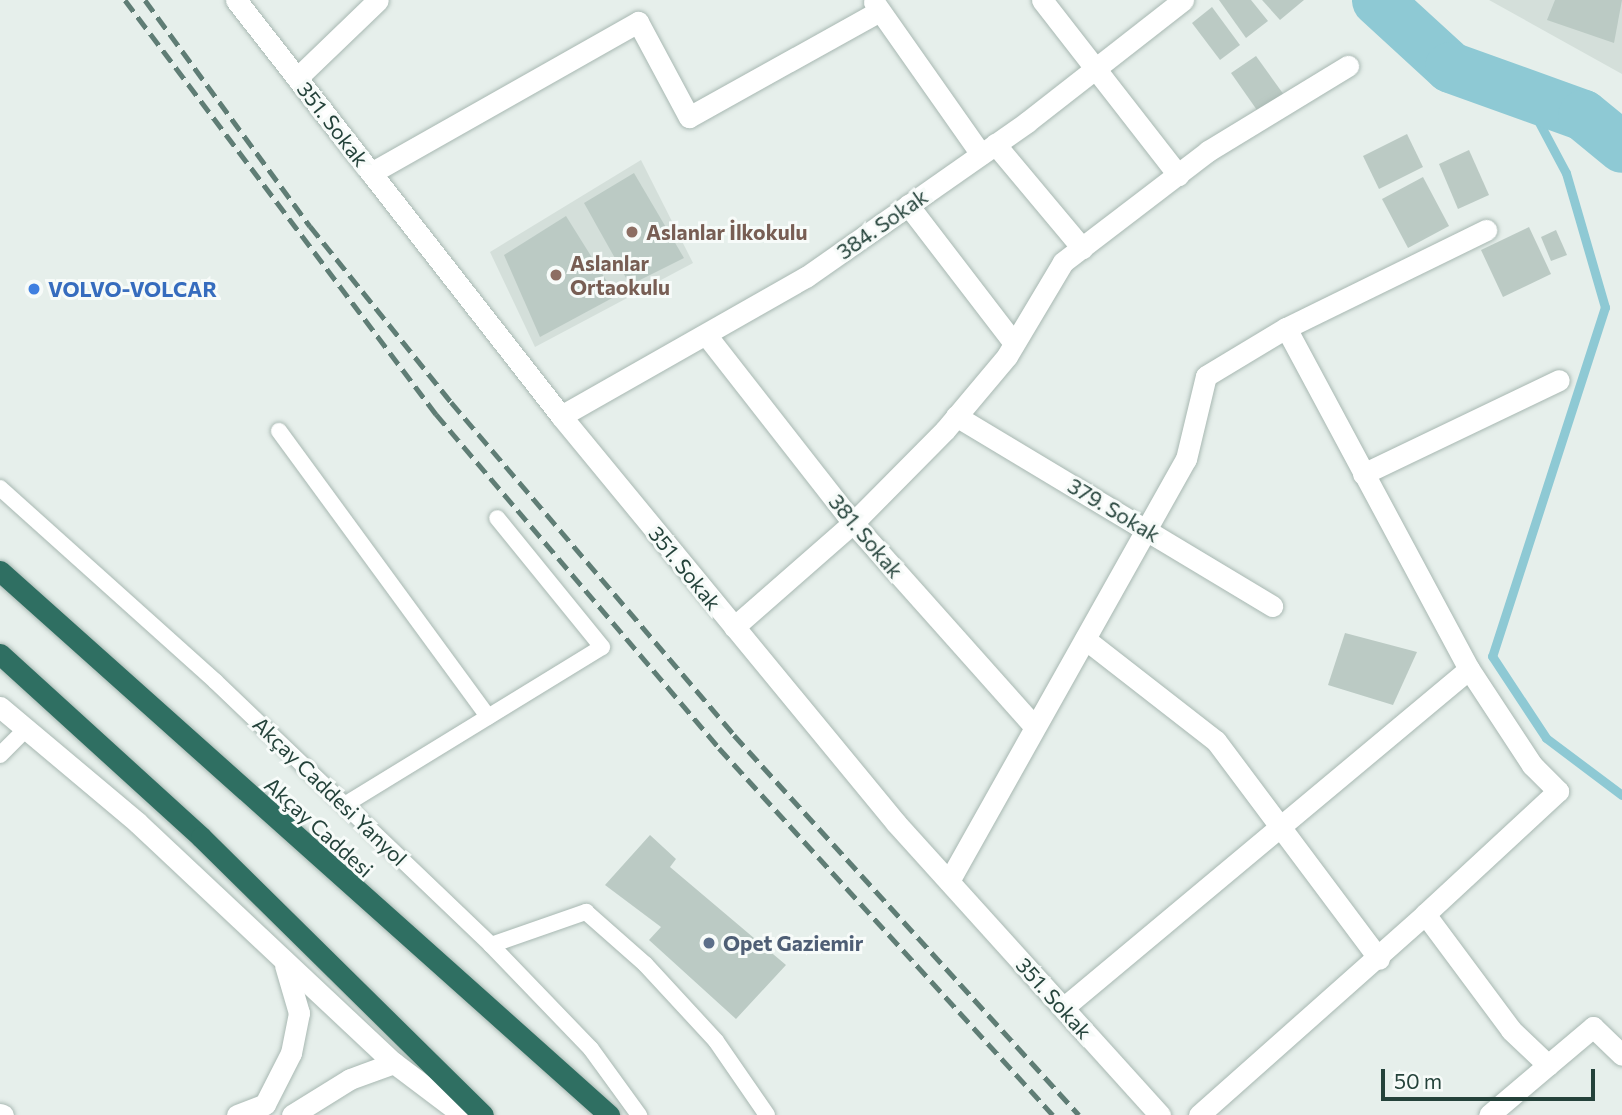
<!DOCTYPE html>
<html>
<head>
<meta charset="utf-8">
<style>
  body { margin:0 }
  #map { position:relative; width:1622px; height:1115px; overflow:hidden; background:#e6efeb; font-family:Commissioner,sans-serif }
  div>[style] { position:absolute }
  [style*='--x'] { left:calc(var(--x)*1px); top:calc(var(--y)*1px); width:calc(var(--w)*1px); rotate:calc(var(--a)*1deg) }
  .built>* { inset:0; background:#d4dfda }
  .stream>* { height:9px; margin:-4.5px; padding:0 4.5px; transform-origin:4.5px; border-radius:4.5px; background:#8ec9d4 }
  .river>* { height:51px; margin:-25.5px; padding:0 25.5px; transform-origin:25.5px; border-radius:25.5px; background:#8ec9d4 }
  .building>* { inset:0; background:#bbcac4 }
  .roads { filter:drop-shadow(0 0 2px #a8b8b2) drop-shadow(0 0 2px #a8b8b2) }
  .lane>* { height:16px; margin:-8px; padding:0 8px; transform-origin:8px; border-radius:8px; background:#fff }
  .street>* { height:21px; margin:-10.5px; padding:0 10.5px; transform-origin:10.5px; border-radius:10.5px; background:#fff }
  .secondary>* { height:21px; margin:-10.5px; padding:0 10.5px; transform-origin:10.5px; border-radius:10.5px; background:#fff }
  .highway>* { height:21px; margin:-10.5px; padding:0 10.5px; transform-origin:10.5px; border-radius:10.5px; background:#2f6f62 }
  .rail>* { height:5px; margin-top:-2.5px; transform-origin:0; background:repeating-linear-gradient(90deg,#5f7d75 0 14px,transparent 0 21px) }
  .dots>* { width:19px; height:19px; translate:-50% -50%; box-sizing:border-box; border:4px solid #f7fbf9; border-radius:50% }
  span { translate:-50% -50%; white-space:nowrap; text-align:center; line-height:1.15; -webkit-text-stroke:6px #f7fbf9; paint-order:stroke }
  .street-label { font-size:21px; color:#24423a }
  .education-label { font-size:21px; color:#785e54; font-weight:700 }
  .left { translate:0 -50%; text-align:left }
  .shop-label { font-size:21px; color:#366cbe; font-weight:700 }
  .service-label { font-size:21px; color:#4e5e75; font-weight:700 }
  .scale { position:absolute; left:1381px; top:1069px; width:214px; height:32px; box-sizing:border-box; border:4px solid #24423a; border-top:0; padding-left:9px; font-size:21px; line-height:24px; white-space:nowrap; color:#24423a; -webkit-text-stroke:5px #f7fbf9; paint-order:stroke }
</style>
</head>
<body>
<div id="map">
  <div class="built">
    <div style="clip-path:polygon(1489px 0,1622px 0,1622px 74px)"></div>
    <div style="clip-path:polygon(641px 160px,693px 263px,535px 347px,490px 252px)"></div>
  </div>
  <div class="stream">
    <div style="--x:1524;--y:94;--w:89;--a:62"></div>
    <div style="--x:1566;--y:173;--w:140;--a:73.8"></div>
    <div style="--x:1605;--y:307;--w:367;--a:107.9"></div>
    <div style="--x:1492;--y:656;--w:98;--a:56.6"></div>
    <div style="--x:1546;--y:738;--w:95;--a:36.9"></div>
  </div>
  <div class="river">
    <div style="--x:1377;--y:0;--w:99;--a:42.5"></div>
    <div style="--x:1450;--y:67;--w:141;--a:19.8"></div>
    <div style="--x:1583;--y:115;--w:50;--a:39.4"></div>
  </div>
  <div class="building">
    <div style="clip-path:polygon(1219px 0,1251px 0,1268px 21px,1246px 38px)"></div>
    <div style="clip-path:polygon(1262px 0,1304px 0,1280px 20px)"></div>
    <div style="clip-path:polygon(1555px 0,1622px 0,1614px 43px,1547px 20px)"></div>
    <div style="clip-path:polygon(1212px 7px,1240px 45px,1220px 60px,1192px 23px)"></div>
    <div style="clip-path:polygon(1256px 56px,1284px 95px,1259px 113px,1231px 73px)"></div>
    <div style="clip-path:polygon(1407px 134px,1423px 167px,1379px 189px,1363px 156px)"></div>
    <div style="clip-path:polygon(1469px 150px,1489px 195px,1458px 209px,1439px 164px)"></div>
    <div style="clip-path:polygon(634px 173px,684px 258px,630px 285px,584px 203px)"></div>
    <div style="clip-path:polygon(1423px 177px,1449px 226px,1408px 248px,1382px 199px)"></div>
    <div style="clip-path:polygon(566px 216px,616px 296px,540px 337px,504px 255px)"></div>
    <div style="clip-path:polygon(1529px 227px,1551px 274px,1503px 297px,1481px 250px)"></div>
    <div style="clip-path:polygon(1556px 230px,1567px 255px,1551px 261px,1541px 237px)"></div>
    <div style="clip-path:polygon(1345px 633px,1417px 652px,1393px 705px,1328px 685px)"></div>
    <div style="clip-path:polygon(650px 835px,676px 859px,670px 867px,786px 965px,736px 1019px,649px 940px,661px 927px,605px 885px)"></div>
  </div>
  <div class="roads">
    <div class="lane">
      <div style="--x:279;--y:431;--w:354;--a:53.8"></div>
      <div style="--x:0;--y:488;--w:289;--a:41.9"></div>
      <div style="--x:215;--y:681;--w:382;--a:43.7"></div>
      <div style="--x:491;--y:945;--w:144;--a:46.1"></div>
      <div style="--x:591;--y:1049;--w:82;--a:54"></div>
      <div style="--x:0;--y:755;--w:37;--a:-45"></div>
      <div style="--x:346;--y:804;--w:300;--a:-31.5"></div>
      <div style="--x:602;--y:647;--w:166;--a:-129.1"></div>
      <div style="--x:491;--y:945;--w:101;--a:-19.2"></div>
      <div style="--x:586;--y:912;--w:79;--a:41.4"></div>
      <div style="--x:645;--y:964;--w:105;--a:47.3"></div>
      <div style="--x:716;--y:1041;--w:90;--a:55.4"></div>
    </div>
    <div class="street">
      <div style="--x:1042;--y:0;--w:222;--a:52.1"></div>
      <div style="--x:874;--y:2;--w:186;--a:54.9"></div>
      <div style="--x:297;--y:78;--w:112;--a:-43.9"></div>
      <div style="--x:995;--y:144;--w:136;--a:50.1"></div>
      <div style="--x:371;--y:173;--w:307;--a:-29.5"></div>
      <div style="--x:638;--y:22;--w:108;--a:61.8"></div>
      <div style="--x:689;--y:117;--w:216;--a:-29.1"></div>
      <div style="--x:908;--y:205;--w:174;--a:52.5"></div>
      <div style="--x:1286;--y:328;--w:387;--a:61.8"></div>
      <div style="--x:1469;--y:669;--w:115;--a:56.7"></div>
      <div style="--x:1532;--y:765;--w:37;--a:45"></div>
      <div style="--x:1558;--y:791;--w:181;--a:137.2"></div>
      <div style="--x:1425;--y:914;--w:144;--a:53.4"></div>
      <div style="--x:1511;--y:1030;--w:51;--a:43.4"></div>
      <div style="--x:1548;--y:1065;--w:77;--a:139.7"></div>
      <div style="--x:707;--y:336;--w:237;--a:52"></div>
      <div style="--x:853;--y:523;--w:273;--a:48.3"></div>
      <div style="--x:956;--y:416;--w:369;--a:31"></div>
      <div style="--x:1363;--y:474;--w:217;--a:-25.6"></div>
      <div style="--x:734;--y:627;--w:158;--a:-41.2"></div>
      <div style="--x:853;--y:523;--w:131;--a:-45.3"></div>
      <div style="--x:945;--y:430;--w:97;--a:-50"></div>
      <div style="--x:1007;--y:356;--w:109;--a:-59.2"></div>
      <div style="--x:1063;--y:262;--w:183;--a:-37.4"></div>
      <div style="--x:1208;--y:151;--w:164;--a:-31.3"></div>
      <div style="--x:1085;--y:639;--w:166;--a:37.9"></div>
      <div style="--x:1216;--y:741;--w:272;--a:53.2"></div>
      <div style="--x:949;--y:881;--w:484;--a:-60.7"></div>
      <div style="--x:1186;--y:459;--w:85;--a:-76.5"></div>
      <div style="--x:1206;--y:376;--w:93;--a:-31"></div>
      <div style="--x:1286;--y:328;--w:223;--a:-26.1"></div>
      <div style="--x:1063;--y:1008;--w:529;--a:-39.86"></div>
      <div style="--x:1548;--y:1065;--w:59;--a:-40.2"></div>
      <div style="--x:1593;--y:1027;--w:40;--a:44"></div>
      <div style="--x:1199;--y:1115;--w:302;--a:-41.6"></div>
    </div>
    <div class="secondary">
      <div style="--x:236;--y:0;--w:528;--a:52"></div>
      <div style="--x:561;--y:416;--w:527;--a:50.54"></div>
      <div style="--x:896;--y:823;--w:394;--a:47.9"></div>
      <div style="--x:561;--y:416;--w:282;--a:-29.6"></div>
      <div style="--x:806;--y:277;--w:270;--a:-35"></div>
      <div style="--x:1027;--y:122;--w:198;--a:-38"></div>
      <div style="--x:0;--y:707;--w:180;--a:40"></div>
      <div style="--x:138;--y:823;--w:351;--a:43.2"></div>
      <div style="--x:394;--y:1063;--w:86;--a:37"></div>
      <div style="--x:0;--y:1114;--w:3;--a:18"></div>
      <div style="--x:237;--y:1115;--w:30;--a:-21"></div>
      <div style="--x:265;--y:1104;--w:57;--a:-63"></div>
      <div style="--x:291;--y:1053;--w:41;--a:-78.7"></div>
      <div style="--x:299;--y:1013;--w:50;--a:-106.3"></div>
      <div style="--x:292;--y:1115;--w:68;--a:-31.8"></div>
      <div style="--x:350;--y:1079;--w:47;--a:-20"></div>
    </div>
    <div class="highway">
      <div style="--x:0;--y:571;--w:817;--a:41.77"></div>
      <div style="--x:0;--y:654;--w:272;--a:42.3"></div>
      <div style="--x:201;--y:837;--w:396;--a:44.6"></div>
    </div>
  </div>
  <div class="rail">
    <div style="--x:125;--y:0;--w:518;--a:53.09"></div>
    <div style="--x:436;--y:414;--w:438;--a:49.7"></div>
    <div style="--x:719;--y:748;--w:496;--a:47.7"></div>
    <div style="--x:145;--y:0;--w:280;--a:53.9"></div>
    <div style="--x:310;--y:226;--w:226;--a:51.3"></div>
    <div style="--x:451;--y:402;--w:437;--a:49.6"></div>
    <div style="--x:734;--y:735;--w:513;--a:47.76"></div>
  </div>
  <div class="dots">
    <div style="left:632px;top:232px;background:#8d6e63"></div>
    <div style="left:556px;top:275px;background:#8d6e63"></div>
    <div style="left:34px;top:289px;background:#3f7fe0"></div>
    <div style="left:709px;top:943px;background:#5c6f8a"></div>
  </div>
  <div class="street-label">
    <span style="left:333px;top:124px;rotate:52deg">351. Sokak</span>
    <span style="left:882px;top:224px;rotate:-35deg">384. Sokak</span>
    <span style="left:1114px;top:510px;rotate:31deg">379. Sokak</span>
    <span style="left:866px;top:536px;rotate:50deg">381. Sokak</span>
    <span style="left:685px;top:568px;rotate:51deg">351. Sokak</span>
    <span style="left:330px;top:791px;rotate:44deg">Akçay Caddesi Yanyol</span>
    <span style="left:319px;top:827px;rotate:42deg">Akçay Caddesi</span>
    <span style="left:1054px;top:998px;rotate:48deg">351. Sokak</span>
  </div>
  <div class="education-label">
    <span class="left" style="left:646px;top:232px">Aslanlar İlkokulu</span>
    <span class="left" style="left:570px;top:275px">Aslanlar<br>Ortaokulu</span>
  </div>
  <div class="shop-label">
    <span class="left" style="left:48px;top:289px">VOLVO-VOLCAR</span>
  </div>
  <div class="service-label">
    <span class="left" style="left:723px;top:943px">Opet Gaziemir</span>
  </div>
  <div class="scale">50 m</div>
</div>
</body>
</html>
